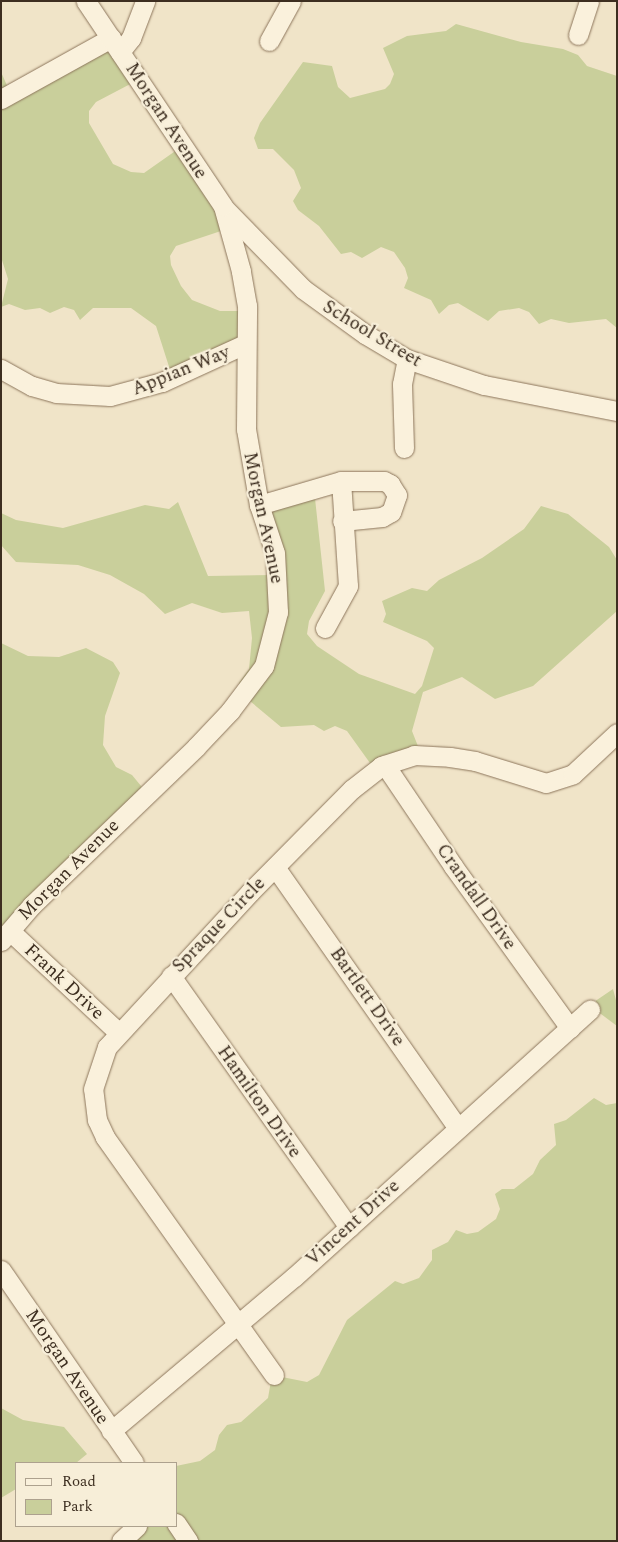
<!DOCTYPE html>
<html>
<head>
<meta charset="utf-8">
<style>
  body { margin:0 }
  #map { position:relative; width:618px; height:1542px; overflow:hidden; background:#f0e4c8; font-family:Spectral,serif }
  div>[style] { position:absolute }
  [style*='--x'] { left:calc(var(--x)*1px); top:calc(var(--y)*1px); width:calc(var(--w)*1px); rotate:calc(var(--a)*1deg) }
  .green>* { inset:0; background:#c9cf9b }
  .roads { filter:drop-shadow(0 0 1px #8d765c) drop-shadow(0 0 1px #8d765c) }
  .minor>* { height:19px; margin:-9.5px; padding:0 9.5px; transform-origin:9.5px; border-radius:9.5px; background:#faf1dc }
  span { translate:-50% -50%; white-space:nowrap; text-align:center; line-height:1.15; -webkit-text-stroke:4.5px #f7eed8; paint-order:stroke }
  .street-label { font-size:19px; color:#3d2e20 }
  .frame { position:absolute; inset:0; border:2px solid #3d2e20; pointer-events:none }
  .legend { position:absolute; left:15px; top:1462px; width:162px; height:65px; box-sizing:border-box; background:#f7eed8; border:1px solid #ada18e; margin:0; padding:6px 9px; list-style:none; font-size:15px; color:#3d2e20 }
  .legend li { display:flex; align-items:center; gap:10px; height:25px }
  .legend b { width:25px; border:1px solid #ada18e }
</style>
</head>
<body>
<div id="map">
  <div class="green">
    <div style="clip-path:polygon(456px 24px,521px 42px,563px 49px,578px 55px,587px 66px,617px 76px,617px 328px,606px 319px,569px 323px,551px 319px,539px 324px,529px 312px,519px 308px,499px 311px,488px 321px,458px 303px,449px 305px,439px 314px,431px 300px,404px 288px,408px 278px,405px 268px,394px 252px,381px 247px,362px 258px,351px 252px,341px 254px,319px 226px,298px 210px,293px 201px,301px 188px,294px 170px,273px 149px,258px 149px,254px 138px,260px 123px,303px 62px,332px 66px,338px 87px,350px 98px,385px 89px,390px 84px,394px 74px,383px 48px,407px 36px,446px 31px)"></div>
    <div style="clip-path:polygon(105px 40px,136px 81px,96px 102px,89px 111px,89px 123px,113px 164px,131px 172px,144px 173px,181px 147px,227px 229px,176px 246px,170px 256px,171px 265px,181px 286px,192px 300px,220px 311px,245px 311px,245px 338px,172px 376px,156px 326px,131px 308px,93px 308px,80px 320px,74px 310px,64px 307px,50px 313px,40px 308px,25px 310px,9px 304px,1px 307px,8px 279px,1px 257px,1px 72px,9px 90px)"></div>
    <div style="clip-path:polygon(314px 489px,325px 591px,309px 621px,307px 634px,317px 646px,359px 674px,415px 694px,422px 686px,434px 648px,427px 641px,383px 622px,386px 614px,382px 601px,412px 588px,427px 591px,439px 580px,482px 558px,524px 529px,541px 506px,568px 514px,609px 547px,617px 560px,617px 611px,533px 686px,495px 699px,462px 677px,423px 692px,412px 731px,421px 754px,375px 770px,347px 731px,335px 726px,324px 731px,314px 725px,281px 727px,244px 696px,239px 683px,249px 669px,252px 638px,249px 611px,222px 613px,192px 603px,165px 614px,144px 594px,110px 575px,78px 565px,16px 562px,1px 545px,1px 513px,16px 520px,63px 528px,145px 505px,169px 509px,178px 502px,208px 576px,274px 575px,259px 511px)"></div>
    <div style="clip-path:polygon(1px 643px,28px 656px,59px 657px,86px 648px,113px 662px,120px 673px,105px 716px,103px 745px,116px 767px,132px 775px,146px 792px,1px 941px)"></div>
    <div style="clip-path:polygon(613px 989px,617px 1004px,617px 1026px,601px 1014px,588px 1011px,591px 1004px)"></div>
    <div style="clip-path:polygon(594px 1098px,606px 1105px,617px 1103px,617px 1541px,120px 1541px,137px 1526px,176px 1526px,176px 1466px,200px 1461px,215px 1450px,219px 1435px,227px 1425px,241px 1422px,268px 1398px,272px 1375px,307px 1382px,319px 1375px,347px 1320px,395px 1281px,403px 1284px,419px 1278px,432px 1260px,432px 1250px,448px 1242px,456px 1230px,467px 1234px,478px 1232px,496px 1219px,500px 1209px,495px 1194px,502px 1189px,514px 1189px,533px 1174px,540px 1160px,556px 1145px,554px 1124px,566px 1120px)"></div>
    <div style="clip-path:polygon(1px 1408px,23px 1420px,64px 1427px,87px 1454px,76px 1463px,16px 1463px,16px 1489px,1px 1498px)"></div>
  </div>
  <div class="roads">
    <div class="minor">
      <div style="--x:578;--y:35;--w:36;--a:-72"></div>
      <div style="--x:269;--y:41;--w:46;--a:-61.2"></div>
      <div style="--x:120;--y:52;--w:18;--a:-52"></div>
      <div style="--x:131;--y:38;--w:40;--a:-69"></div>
      <div style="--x:1;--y:99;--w:126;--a:-29"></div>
      <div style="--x:225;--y:209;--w:112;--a:45.7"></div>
      <div style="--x:303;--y:289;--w:77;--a:36"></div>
      <div style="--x:365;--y:334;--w:49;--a:30.8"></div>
      <div style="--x:407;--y:359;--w:81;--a:18.7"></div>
      <div style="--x:484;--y:385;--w:136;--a:11.1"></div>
      <div style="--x:1;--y:369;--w:35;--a:29"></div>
      <div style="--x:32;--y:386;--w:25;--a:16"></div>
      <div style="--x:56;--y:393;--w:54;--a:3.2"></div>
      <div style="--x:110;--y:396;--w:54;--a:-15.1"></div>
      <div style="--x:162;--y:382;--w:91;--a:-24.6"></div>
      <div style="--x:404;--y:448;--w:64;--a:-91.8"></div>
      <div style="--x:402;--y:384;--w:25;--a:-79"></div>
      <div style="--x:259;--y:505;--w:85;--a:-16.3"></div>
      <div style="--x:341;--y:481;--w:43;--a:0"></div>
      <div style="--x:384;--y:481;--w:7;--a:27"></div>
      <div style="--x:390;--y:484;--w:13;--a:58"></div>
      <div style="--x:397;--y:495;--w:18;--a:109"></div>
      <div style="--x:391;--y:512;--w:10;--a:151"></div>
      <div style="--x:382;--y:517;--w:40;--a:174.3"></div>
      <div style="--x:325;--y:628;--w:48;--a:-61.3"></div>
      <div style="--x:348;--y:586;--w:105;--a:-93.8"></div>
      <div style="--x:385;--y:765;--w:122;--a:56"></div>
      <div style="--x:453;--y:866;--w:200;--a:54.2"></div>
      <div style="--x:275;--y:867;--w:319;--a:55"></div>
      <div style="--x:10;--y:931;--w:149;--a:43.1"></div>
      <div style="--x:1;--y:941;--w:48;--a:-49.3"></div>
      <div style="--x:32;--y:905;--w:228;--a:-43.9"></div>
      <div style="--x:196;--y:747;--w:50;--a:-46.6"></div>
      <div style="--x:230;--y:711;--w:56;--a:-52.9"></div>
      <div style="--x:264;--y:666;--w:56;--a:-75.5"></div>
      <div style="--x:278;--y:612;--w:59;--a:-92.9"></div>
      <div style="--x:275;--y:553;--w:51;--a:-108.4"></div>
      <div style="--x:259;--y:505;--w:77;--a:-99.7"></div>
      <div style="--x:246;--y:429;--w:123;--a:-89.5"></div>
      <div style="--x:247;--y:306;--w:36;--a:-100"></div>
      <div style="--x:241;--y:271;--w:67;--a:-105.5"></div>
      <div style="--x:223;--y:206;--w:247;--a:-123.8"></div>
      <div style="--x:171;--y:976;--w:308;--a:54.7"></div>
      <div style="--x:1;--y:1270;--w:234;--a:55.4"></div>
      <div style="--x:274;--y:1375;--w:292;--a:-125.4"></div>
      <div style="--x:105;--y:1137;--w:19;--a:-115"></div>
      <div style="--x:97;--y:1120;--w:31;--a:-97"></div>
      <div style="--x:93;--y:1089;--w:44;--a:-71.6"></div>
      <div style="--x:107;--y:1047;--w:211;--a:-47.3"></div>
      <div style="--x:250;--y:892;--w:145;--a:-45.3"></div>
      <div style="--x:352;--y:789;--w:37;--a:-38"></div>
      <div style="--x:381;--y:766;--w:35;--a:-18"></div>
      <div style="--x:414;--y:755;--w:36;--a:3"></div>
      <div style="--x:450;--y:757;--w:25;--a:9"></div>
      <div style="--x:475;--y:761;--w:74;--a:17.2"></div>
      <div style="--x:546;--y:783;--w:28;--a:-18"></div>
      <div style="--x:573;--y:774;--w:60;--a:-43"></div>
      <div style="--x:111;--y:1431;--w:239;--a:-40.1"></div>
      <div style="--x:294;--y:1277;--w:399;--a:-42.1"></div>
      <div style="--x:176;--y:1523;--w:22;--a:56"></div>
      <div style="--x:121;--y:1541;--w:22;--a:-43"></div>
    </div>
  </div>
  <div class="street-label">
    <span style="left:166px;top:121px;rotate:57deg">Morgan Avenue</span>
    <span style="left:372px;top:334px;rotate:31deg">School Street</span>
    <span style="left:181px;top:371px;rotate:-22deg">Appian Way</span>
    <span style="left:263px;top:518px;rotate:78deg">Morgan Avenue</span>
    <span style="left:69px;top:870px;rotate:-45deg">Morgan Avenue</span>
    <span style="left:476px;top:897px;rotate:55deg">Crandall Drive</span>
    <span style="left:219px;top:925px;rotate:-46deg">Spraque Circle</span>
    <span style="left:64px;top:982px;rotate:43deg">Frank Drive</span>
    <span style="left:367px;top:997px;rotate:55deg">Bartlett Drive</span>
    <span style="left:259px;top:1102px;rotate:55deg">Hamilton Drive</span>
    <span style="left:353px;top:1223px;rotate:-42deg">Vincent Drive</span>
    <span style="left:67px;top:1367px;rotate:56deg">Morgan Avenue</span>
  </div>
  <div class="frame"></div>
  <ul class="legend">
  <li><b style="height:6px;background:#faf1dc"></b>Road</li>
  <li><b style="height:14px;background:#c9cf9b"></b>Park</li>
  </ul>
</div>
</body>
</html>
